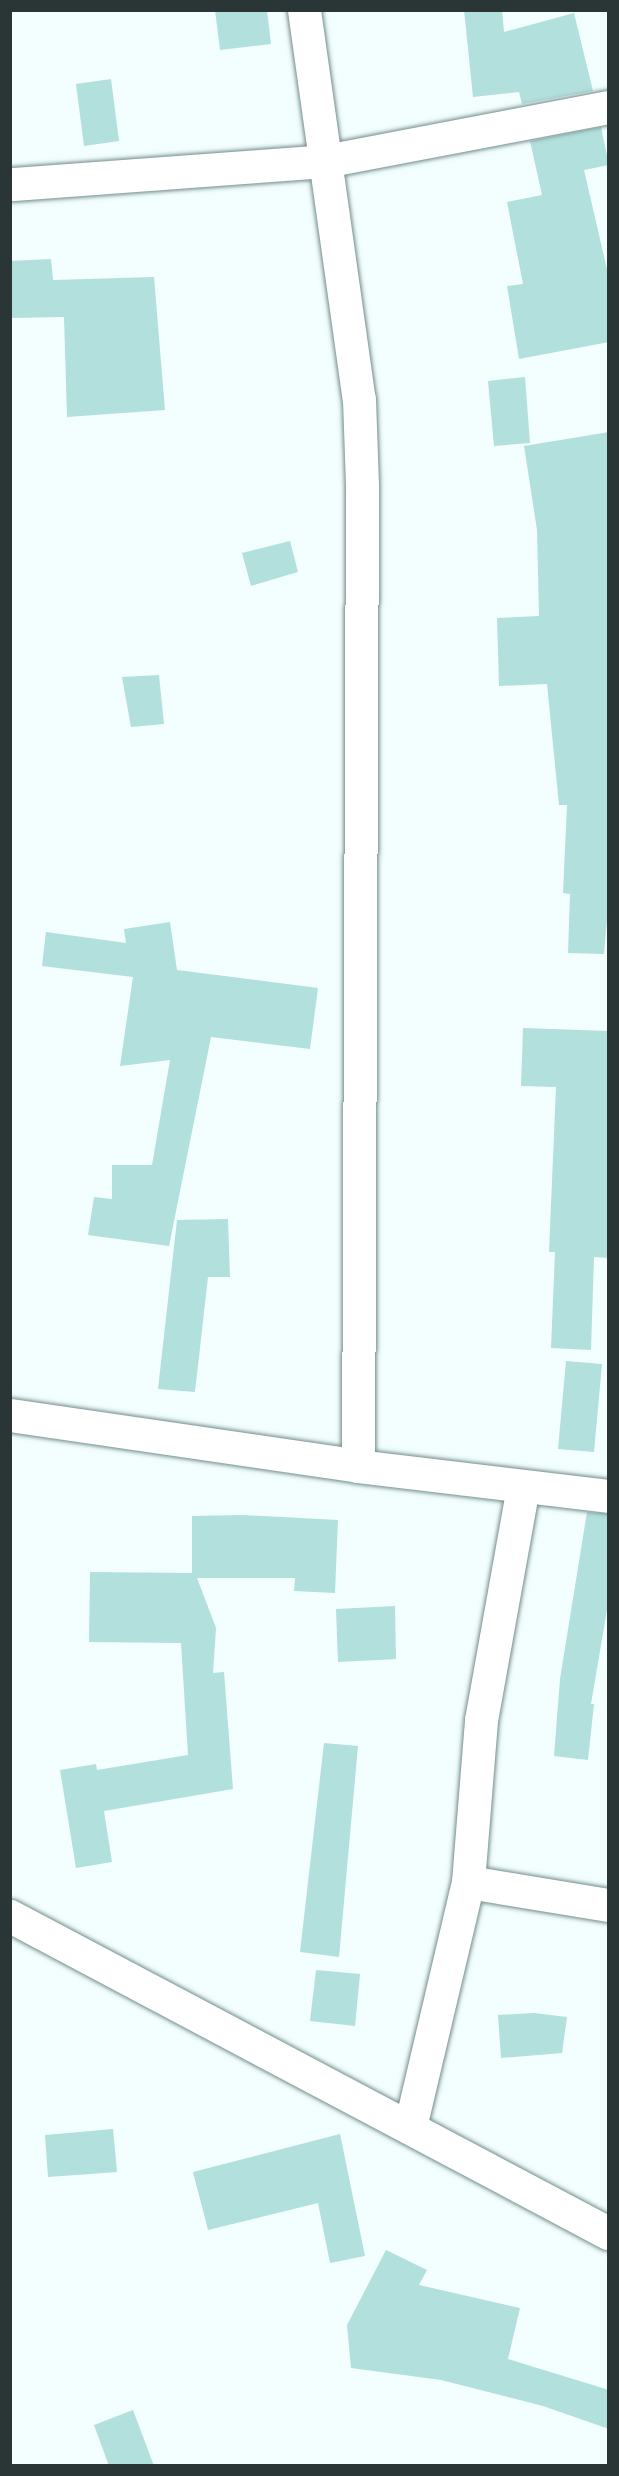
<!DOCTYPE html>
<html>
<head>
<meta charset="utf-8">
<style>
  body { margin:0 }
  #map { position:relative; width:619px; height:2476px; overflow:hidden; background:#f3fefe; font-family:Manrope,sans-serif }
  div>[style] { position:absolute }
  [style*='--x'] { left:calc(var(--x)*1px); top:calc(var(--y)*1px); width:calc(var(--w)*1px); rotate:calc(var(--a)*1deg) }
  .building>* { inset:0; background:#b2e0dd }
  .roads { filter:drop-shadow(0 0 2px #738d8c) drop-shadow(0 0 2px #738d8c) }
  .street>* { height:33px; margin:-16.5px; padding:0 16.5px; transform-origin:16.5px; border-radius:16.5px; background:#fff }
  span { translate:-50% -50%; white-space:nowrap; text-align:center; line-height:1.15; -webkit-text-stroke:4.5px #fff; paint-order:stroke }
  .frame { position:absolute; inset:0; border:12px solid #2a3535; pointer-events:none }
</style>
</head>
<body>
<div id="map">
  <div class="building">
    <div style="clip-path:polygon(215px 10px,267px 10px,271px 44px,220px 50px)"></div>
    <div style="clip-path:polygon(464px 10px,502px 10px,504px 32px,574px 13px,593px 91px,522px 104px,519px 92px,473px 97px)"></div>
    <div style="clip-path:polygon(111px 79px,119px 141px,84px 146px,76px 84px)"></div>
    <div style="clip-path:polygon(601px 127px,609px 165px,584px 170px,609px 278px,609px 342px,519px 359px,507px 286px,523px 284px,507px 202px,542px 195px,530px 141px)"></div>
    <div style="clip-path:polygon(51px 259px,53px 280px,154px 277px,165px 410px,67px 417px,64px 317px,10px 318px,10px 261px)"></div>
    <div style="clip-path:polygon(525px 377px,530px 443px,494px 446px,488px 381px)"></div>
    <div style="clip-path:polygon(609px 432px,609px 897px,604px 954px,568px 953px,570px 894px,563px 893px,567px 805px,559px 805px,547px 684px,499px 686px,497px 618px,539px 616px,537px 530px,524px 446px)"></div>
    <div style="clip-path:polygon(290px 541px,298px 572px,251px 586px,242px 553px)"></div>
    <div style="clip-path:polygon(159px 675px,164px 724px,131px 727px,122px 677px)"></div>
    <div style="clip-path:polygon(170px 922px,177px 970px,318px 988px,310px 1049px,211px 1037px,169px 1246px,88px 1235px,94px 1197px,112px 1199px,112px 1165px,152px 1165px,170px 1060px,120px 1066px,133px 977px,42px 966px,46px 932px,126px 943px,124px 929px)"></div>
    <div style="clip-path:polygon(523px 1028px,609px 1031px,609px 1258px,594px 1257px,591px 1350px,551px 1348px,555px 1252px,549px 1252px,556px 1087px,521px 1086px)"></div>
    <div style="clip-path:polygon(228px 1219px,230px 1277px,208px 1277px,195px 1392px,158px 1389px,177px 1220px)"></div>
    <div style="clip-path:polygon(566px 1361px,602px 1364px,594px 1452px,558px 1449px)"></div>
    <div style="clip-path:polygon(587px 1512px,609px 1514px,609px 1598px,591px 1704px,594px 1704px,588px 1760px,554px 1756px,560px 1679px)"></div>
    <div style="clip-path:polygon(244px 1515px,338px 1520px,335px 1593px,294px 1591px,295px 1578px,197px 1578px,216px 1628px,213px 1673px,224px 1672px,233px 1789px,104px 1811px,112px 1862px,76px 1868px,60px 1770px,96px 1764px,97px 1770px,188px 1755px,181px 1643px,89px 1642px,90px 1572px,192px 1573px,192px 1516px)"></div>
    <div style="clip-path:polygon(395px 1606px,396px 1659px,338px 1662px,336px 1609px)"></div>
    <div style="clip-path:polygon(324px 1743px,358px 1746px,339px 1957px,300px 1952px)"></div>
    <div style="clip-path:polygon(316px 1970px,360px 1974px,355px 2026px,310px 2021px)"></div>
    <div style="clip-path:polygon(534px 2013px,567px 2017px,562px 2053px,501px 2058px,498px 2015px)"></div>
    <div style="clip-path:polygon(113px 2129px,117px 2172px,48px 2177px,45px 2135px)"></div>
    <div style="clip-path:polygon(340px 2134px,365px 2256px,330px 2263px,318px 2203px,208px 2230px,193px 2172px)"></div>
    <div style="clip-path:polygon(386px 2250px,427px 2270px,419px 2285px,520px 2308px,508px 2359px,609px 2390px,609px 2429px,543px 2406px,441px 2380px,351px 2368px,347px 2325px)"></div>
    <div style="clip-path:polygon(133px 2410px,154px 2466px,109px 2466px,94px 2425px)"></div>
  </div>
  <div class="roads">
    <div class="street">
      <div style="--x:304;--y:10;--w:393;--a:82"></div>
      <div style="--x:359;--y:399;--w:86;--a:88"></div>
      <div style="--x:362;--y:485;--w:981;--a:90.23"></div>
      <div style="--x:13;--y:184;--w:313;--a:-4.2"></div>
      <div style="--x:325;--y:161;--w:288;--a:-10.8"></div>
      <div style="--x:10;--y:1415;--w:352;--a:8.3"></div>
      <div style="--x:358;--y:1466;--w:252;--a:6.8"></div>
      <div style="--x:468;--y:1882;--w:142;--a:9.3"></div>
      <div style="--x:10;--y:1916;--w:677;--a:27.93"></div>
      <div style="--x:410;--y:2127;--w:252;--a:-76.7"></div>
      <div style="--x:468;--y:1882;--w:163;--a:-85.4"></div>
      <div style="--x:481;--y:1720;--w:237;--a:-79.8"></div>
    </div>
  </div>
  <div class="frame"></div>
</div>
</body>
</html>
